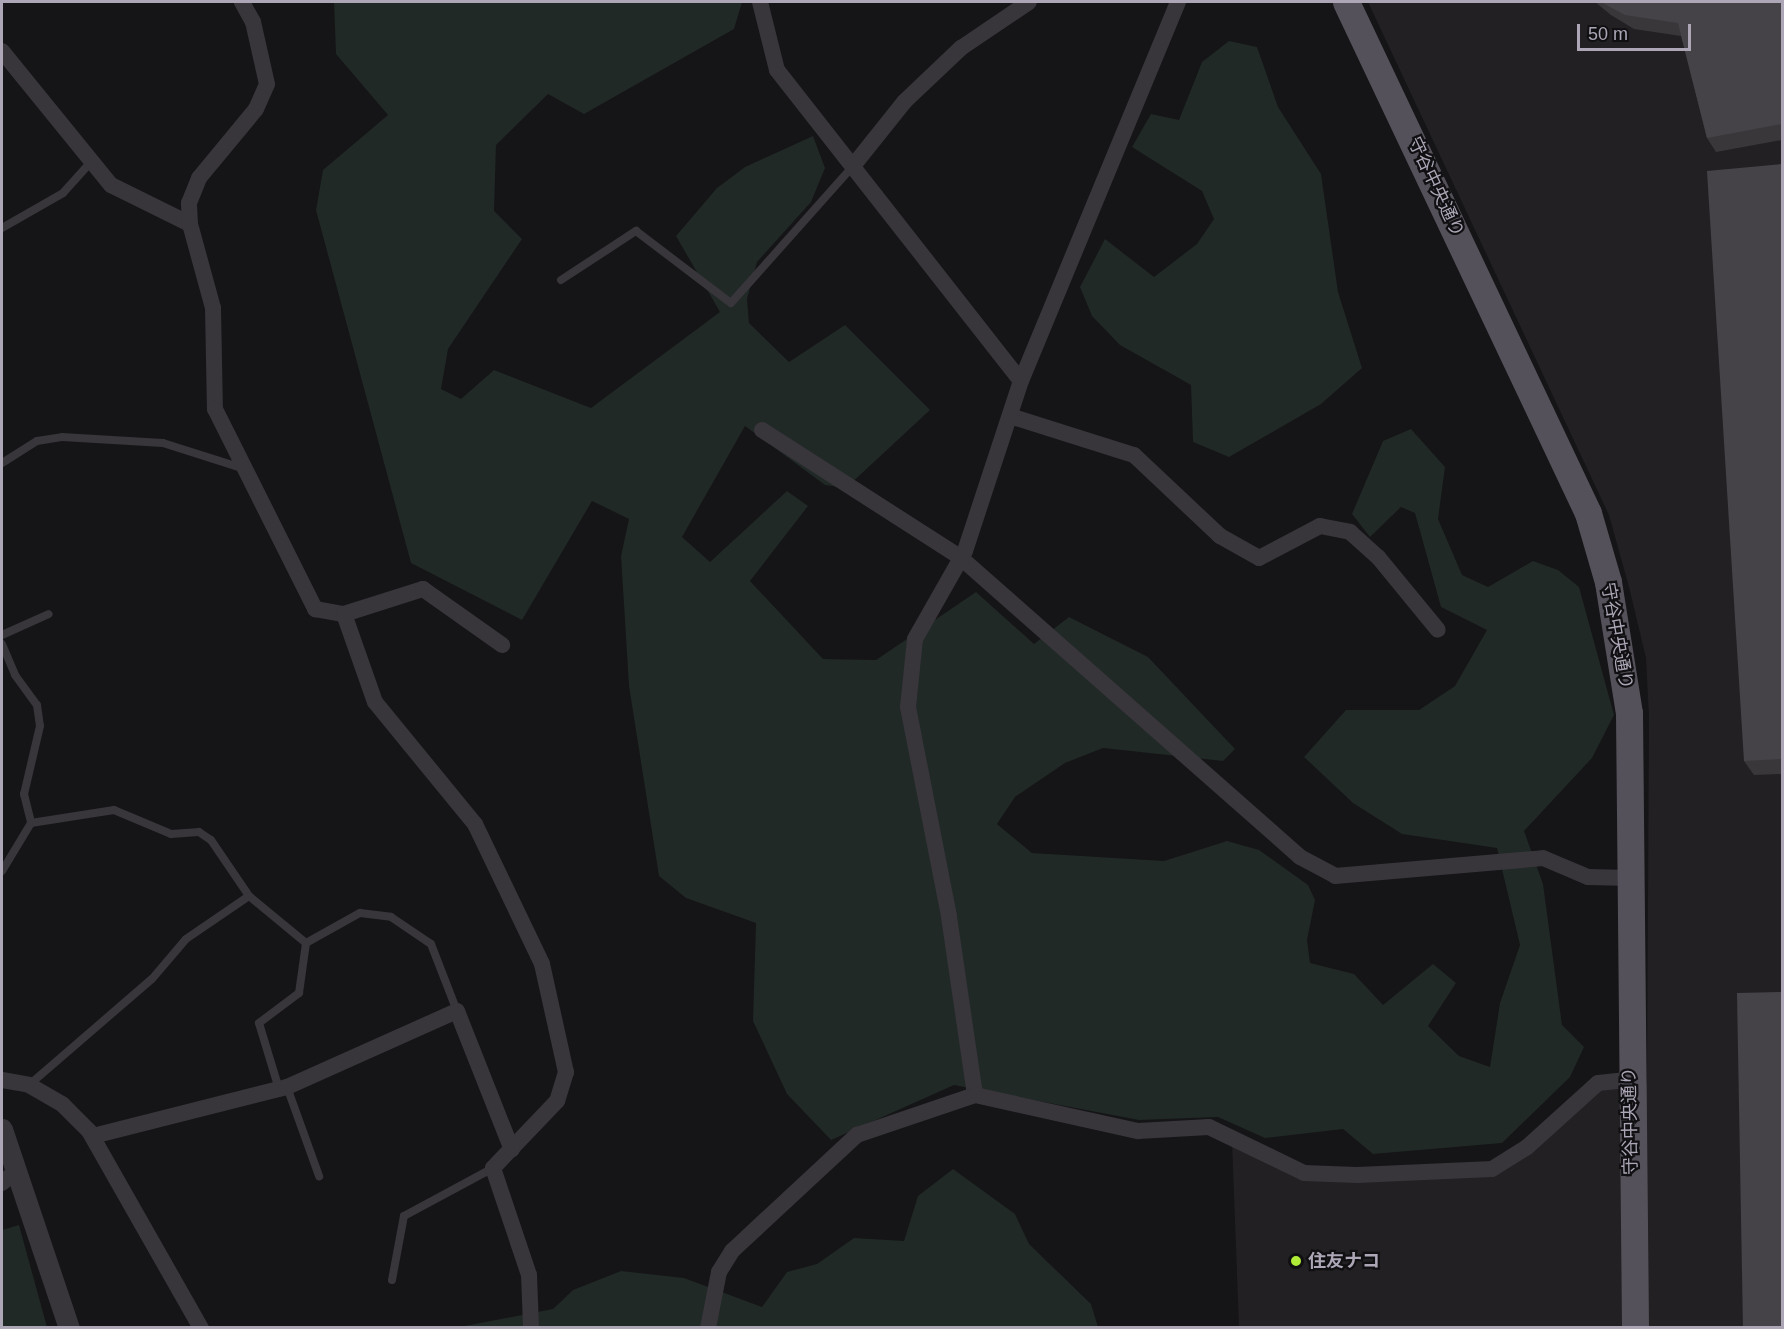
<!DOCTYPE html>
<html>
<head>
<meta charset="utf-8">
<style>
  body { margin:0 }
  #map { position:relative; width:1784px; height:1329px; overflow:hidden; background:#151416; font-family:Helvetica,"Noto Sans JP",sans-serif }
  div>[style] { position:absolute }
  [style*='--x'] { left:calc(var(--x)*1px); top:calc(var(--y)*1px); width:calc(var(--w)*1px); rotate:calc(var(--a)*1deg) }
  .built>* { inset:0; background:#222023 }
  .green>* { inset:0; background:#202926 }
  .service>* { height:8px; margin:-4px; padding:0 4px; transform-origin:4px; border-radius:4px; background:#38353b }
  .minor>* { height:16px; margin:-8px; padding:0 8px; transform-origin:8px; border-radius:8px; background:#38353b }
  .tertiary>* { height:21px; margin:-10.5px; padding:0 10.5px; transform-origin:10.5px; border-radius:10.5px; background:#38353b }
  .primary>* { height:27px; margin:-13.5px; padding:0 13.5px; transform-origin:13.5px; border-radius:13.5px; background:#55515a }
  .wall>* { inset:0; background:#3a373b }
  .building>* { inset:0; background:#464348 }
  .dots>* { width:16px; height:16px; translate:-50% -50%; box-sizing:border-box; border:3px solid #100f11; border-radius:50% }
  span { translate:-50% -50%; white-space:nowrap; text-align:center; line-height:1.15; -webkit-text-stroke:4.5px #100f11; paint-order:stroke }
  .street-label { font-size:18px; color:#aca6b6 }
  .poi-label { font-size:18px; color:#aca6b6; font-weight:700 }
  .left { translate:0 -50%; text-align:left }
  .frame { position:absolute; inset:0; border:3px solid #aca6b6; pointer-events:none }
  .scale { position:absolute; left:1577px; top:24px; width:114px; height:27px; box-sizing:border-box; border:3px solid #aca6b6; border-top:0; padding-left:8px; font-size:18px; line-height:21px; white-space:nowrap; color:#aca6b6; -webkit-text-stroke:4px #100f11; paint-order:stroke }
</style>
</head>
<body>
<div id="map">
  <div class="built">
    <div style="clip-path:polygon(1368px 2px,1782px 2px,1782px 1327px,1239px 1327px,1232px 1141px,1304px 1173px,1492px 1169px,1598px 1083px,1647px 1084px,1649px 717px,1646px 658px,1629px 587px,1609px 515px)"></div>
  </div>
  <div class="green">
    <div style="clip-path:polygon(334px 2px,742px 2px,734px 29px,584px 114px,548px 94px,496px 145px,494px 211px,522px 239px,448px 349px,441px 389px,461px 399px,494px 370px,591px 408px,720px 312px,676px 236px,717px 188px,745px 167px,813px 136px,825px 168px,811px 202px,757px 262px,747px 299px,749px 323px,789px 362px,845px 325px,930px 410px,846px 488px,825px 485px,745px 426px,682px 537px,710px 562px,787px 491px,808px 506px,750px 581px,823px 659px,876px 660px,976px 592px,1034px 644px,1069px 617px,1148px 657px,1235px 749px,1223px 761px,1103px 748px,1065px 763px,1015px 797px,997px 824px,1032px 853px,1164px 861px,1227px 841px,1259px 850px,1308px 885px,1315px 900px,1307px 940px,1310px 963px,1354px 974px,1383px 1005px,1433px 964px,1456px 983px,1428px 1026px,1459px 1056px,1490px 1067px,1500px 1003px,1520px 945px,1497px 848px,1402px 834px,1353px 803px,1304px 757px,1346px 710px,1419px 710px,1455px 686px,1487px 630px,1441px 607px,1415px 513px,1401px 507px,1370px 537px,1352px 514px,1383px 441px,1411px 429px,1445px 467px,1438px 519px,1462px 575px,1488px 587px,1533px 561px,1558px 570px,1579px 587px,1614px 715px,1592px 758px,1524px 831px,1543px 884px,1562px 1025px,1584px 1047px,1570px 1077px,1502px 1143px,1373px 1154px,1343px 1129px,1265px 1138px,1218px 1117px,1139px 1120px,954px 1085px,831px 1140px,787px 1094px,753px 1021px,756px 923px,686px 898px,659px 876px,629px 686px,621px 556px,629px 519px,592px 501px,522px 620px,411px 563px,316px 210px,323px 170px,388px 115px,336px 54px)"></div>
    <div style="clip-path:polygon(1229px 41px,1257px 47px,1278px 107px,1321px 174px,1338px 292px,1362px 368px,1321px 404px,1229px 457px,1193px 442px,1191px 385px,1120px 345px,1092px 316px,1080px 287px,1105px 239px,1154px 277px,1197px 244px,1214px 219px,1202px 191px,1132px 147px,1151px 114px,1179px 120px,1202px 62px)"></div>
    <div style="clip-path:polygon(953px 1169px,1015px 1214px,1029px 1244px,1091px 1304px,1098px 1327px,454px 1328px,553px 1309px,573px 1290px,621px 1271px,684px 1278px,762px 1307px,787px 1272px,817px 1264px,854px 1238px,904px 1241px,918px 1196px)"></div>
    <div style="clip-path:polygon(19px 1225px,47px 1327px,2px 1327px,2px 1230px)"></div>
  </div>
  <div class="service">
    <div style="--x:2;--y:228;--w:70;--a:-29.8"></div>
    <div style="--x:63;--y:193;--w:40;--a:-48"></div>
    <div style="--x:561;--y:280;--w:90;--a:-33.2"></div>
    <div style="--x:636;--y:231;--w:119;--a:37.2"></div>
    <div style="--x:731;--y:303;--w:183;--a:-48.3"></div>
    <div style="--x:2;--y:463;--w:41;--a:-32.2"></div>
    <div style="--x:37;--y:441;--w:25;--a:-9"></div>
    <div style="--x:62;--y:437;--w:101;--a:3.4"></div>
    <div style="--x:163;--y:443;--w:83;--a:17.6"></div>
    <div style="--x:2;--y:635;--w:51;--a:-24.1"></div>
    <div style="--x:2;--y:644;--w:34;--a:67"></div>
    <div style="--x:15;--y:675;--w:37;--a:54"></div>
    <div style="--x:37;--y:705;--w:21;--a:82"></div>
    <div style="--x:40;--y:726;--w:70;--a:103.2"></div>
    <div style="--x:24;--y:794;--w:30;--a:76"></div>
    <div style="--x:31;--y:823;--w:56;--a:121.1"></div>
    <div style="--x:31;--y:823;--w:84;--a:-8.9"></div>
    <div style="--x:114;--y:810;--w:62;--a:22.8"></div>
    <div style="--x:171;--y:834;--w:28;--a:-4"></div>
    <div style="--x:199;--y:832;--w:14;--a:34"></div>
    <div style="--x:211;--y:840;--w:68;--a:55.8"></div>
    <div style="--x:249;--y:896;--w:74;--a:39.5"></div>
    <div style="--x:306;--y:943;--w:62;--a:-29.1"></div>
    <div style="--x:360;--y:913;--w:31;--a:7"></div>
    <div style="--x:391;--y:917;--w:48;--a:34"></div>
    <div style="--x:431;--y:944;--w:72;--a:68.8"></div>
    <div style="--x:29;--y:1085;--w:162;--a:-40.8"></div>
    <div style="--x:152;--y:979;--w:52;--a:-49.6"></div>
    <div style="--x:186;--y:939;--w:76;--a:-34.3"></div>
    <div style="--x:287;--y:1087;--w:95;--a:70.2"></div>
    <div style="--x:279;--y:1089;--w:69;--a:-106.9"></div>
    <div style="--x:259;--y:1023;--w:50;--a:-36.9"></div>
    <div style="--x:299;--y:993;--w:50;--a:-82"></div>
    <div style="--x:392;--y:1280;--w:65;--a:-79.4"></div>
    <div style="--x:404;--y:1216;--w:101;--a:-28.3"></div>
  </div>
  <div class="minor">
    <div style="--x:760;--y:2;--w:70;--a:76"></div>
    <div style="--x:777;--y:70;--w:395;--a:51.9"></div>
    <div style="--x:2;--y:51;--w:173;--a:50.9"></div>
    <div style="--x:111;--y:185;--w:88;--a:26.3"></div>
    <div style="--x:190;--y:224;--w:87;--a:74.7"></div>
    <div style="--x:213;--y:308;--w:101;--a:88.9"></div>
    <div style="--x:215;--y:409;--w:224;--a:63.4"></div>
    <div style="--x:315;--y:609;--w:29;--a:10"></div>
    <div style="--x:344;--y:614;--w:83;--a:-17.6"></div>
    <div style="--x:423;--y:589;--w:97;--a:35.3"></div>
    <div style="--x:853;--y:166;--w:82;--a:-51.4"></div>
    <div style="--x:904;--y:102;--w:79;--a:-43.5"></div>
    <div style="--x:961;--y:48;--w:82;--a:-34.1"></div>
    <div style="--x:190;--y:224;--w:21;--a:-93"></div>
    <div style="--x:189;--y:203;--w:27;--a:-68"></div>
    <div style="--x:199;--y:178;--w:89;--a:-50.4"></div>
    <div style="--x:256;--y:109;--w:27;--a:-66"></div>
    <div style="--x:267;--y:84;--w:64;--a:-102.7"></div>
    <div style="--x:253;--y:22;--w:23;--a:-119"></div>
    <div style="--x:1010;--y:416;--w:130;--a:17.5"></div>
    <div style="--x:1134;--y:455;--w:118;--a:43.3"></div>
    <div style="--x:1220;--y:536;--w:45;--a:29.4"></div>
    <div style="--x:1259;--y:558;--w:69;--a:-27.7"></div>
    <div style="--x:1320;--y:526;--w:31;--a:11"></div>
    <div style="--x:1350;--y:532;--w:38;--a:42"></div>
    <div style="--x:1378;--y:557;--w:94;--a:50.6"></div>
    <div style="--x:762;--y:430;--w:237;--a:32.7"></div>
    <div style="--x:961;--y:558;--w:452;--a:41.4"></div>
    <div style="--x:1300;--y:857;--w:40;--a:28"></div>
    <div style="--x:1335;--y:876;--w:209;--a:-4.9"></div>
    <div style="--x:1543;--y:858;--w:49;--a:22.9"></div>
    <div style="--x:1588;--y:877;--w:42;--a:1.4"></div>
    <div style="--x:344;--y:614;--w:93;--a:70.6"></div>
    <div style="--x:375;--y:702;--w:158;--a:50.7"></div>
    <div style="--x:475;--y:824;--w:155;--a:64.4"></div>
    <div style="--x:542;--y:964;--w:111;--a:77.5"></div>
    <div style="--x:566;--y:1072;--w:30;--a:107"></div>
    <div style="--x:557;--y:1101;--w:93;--a:133.7"></div>
    <div style="--x:493;--y:1168;--w:113;--a:71.4"></div>
    <div style="--x:529;--y:1275;--w:53;--a:87.8"></div>
    <div style="--x:2;--y:1080;--w:27;--a:10"></div>
    <div style="--x:29;--y:1085;--w:39;--a:30"></div>
    <div style="--x:63;--y:1105;--w:37;--a:45"></div>
    <div style="--x:89;--y:1131;--w:227;--a:60.4"></div>
    <div style="--x:975;--y:1095;--w:181;--a:-98.3"></div>
    <div style="--x:949;--y:916;--w:213;--a:-101.1"></div>
    <div style="--x:908;--y:707;--w:68;--a:-84.1"></div>
    <div style="--x:915;--y:639;--w:101;--a:-60.4"></div>
    <div style="--x:965;--y:551;--w:179;--a:-71.8"></div>
    <div style="--x:1021;--y:381;--w:410;--a:-67.5"></div>
    <div style="--x:93;--y:1136;--w:200;--a:-14.2"></div>
    <div style="--x:287;--y:1087;--w:186;--a:-24.1"></div>
    <div style="--x:457;--y:1011;--w:149;--a:68.4"></div>
    <div style="--x:2;--y:1183;--w:21;--a:-41"></div>
    <div style="--x:708;--y:1328;--w:57;--a:-78.9"></div>
    <div style="--x:719;--y:1272;--w:25;--a:-58"></div>
    <div style="--x:732;--y:1251;--w:171;--a:-42.9"></div>
    <div style="--x:857;--y:1135;--w:125;--a:-18.7"></div>
    <div style="--x:975;--y:1095;--w:167;--a:12.5"></div>
    <div style="--x:1138;--y:1131;--w:71;--a:-3.2"></div>
    <div style="--x:1209;--y:1127;--w:106;--a:25.8"></div>
    <div style="--x:1304;--y:1173;--w:53;--a:2.2"></div>
    <div style="--x:1357;--y:1175;--w:135;--a:-2.5"></div>
    <div style="--x:1492;--y:1169;--w:40;--a:-32"></div>
    <div style="--x:1526;--y:1148;--w:97;--a:-42.1"></div>
    <div style="--x:1598;--y:1083;--w:31;--a:-6"></div>
  </div>
  <div class="tertiary">
    <div style="--x:2;--y:1129;--w:210;--a:71.4"></div>
  </div>
  <div class="primary">
    <div style="--x:1346;--y:2;--w:565;--a:64.66"></div>
    <div style="--x:1588;--y:513;--w:72;--a:73.8"></div>
    <div style="--x:1608;--y:582;--w:133;--a:80.9"></div>
    <div style="--x:1629;--y:713;--w:615;--a:89.44"></div>
  </div>
  <div class="wall">
    <div style="clip-path:polygon(1595px 2px,1782px 2px,1782px 140px,1716px 152px,1707px 138px,1681px 36px,1634px 29px,1611px 15px)"></div>
    <div style="clip-path:polygon(1782px 164px,1782px 774px,1754px 775px,1744px 761px)"></div>
  </div>
  <div class="building">
    <div style="clip-path:polygon(1601px 2px,1782px 2px,1782px 124px,1707px 138px,1678px 23px,1625px 15px)"></div>
    <div style="clip-path:polygon(1782px 164px,1782px 759px,1744px 761px,1707px 171px)"></div>
    <div style="clip-path:polygon(1782px 992px,1782px 1328px,1743px 1328px,1737px 993px)"></div>
  </div>
  <div class="dots">
    <div style="left:1296px;top:1261px;background:#b0eb37"></div>
  </div>
  <div class="street-label">
    <span style="left:1436px;top:187px;rotate:65deg">守谷中央通り</span>
    <span style="left:1617px;top:636px;rotate:80deg">守谷中央通り</span>
    <span style="left:1630px;top:1121px;rotate:-91deg">守谷中央通り</span>
  </div>
  <div class="poi-label">
    <span class="left" style="left:1308px;top:1261px">住友ナコ</span>
  </div>
  <div class="frame"></div>
  <div class="scale">50 m</div>
</div>
</body>
</html>
